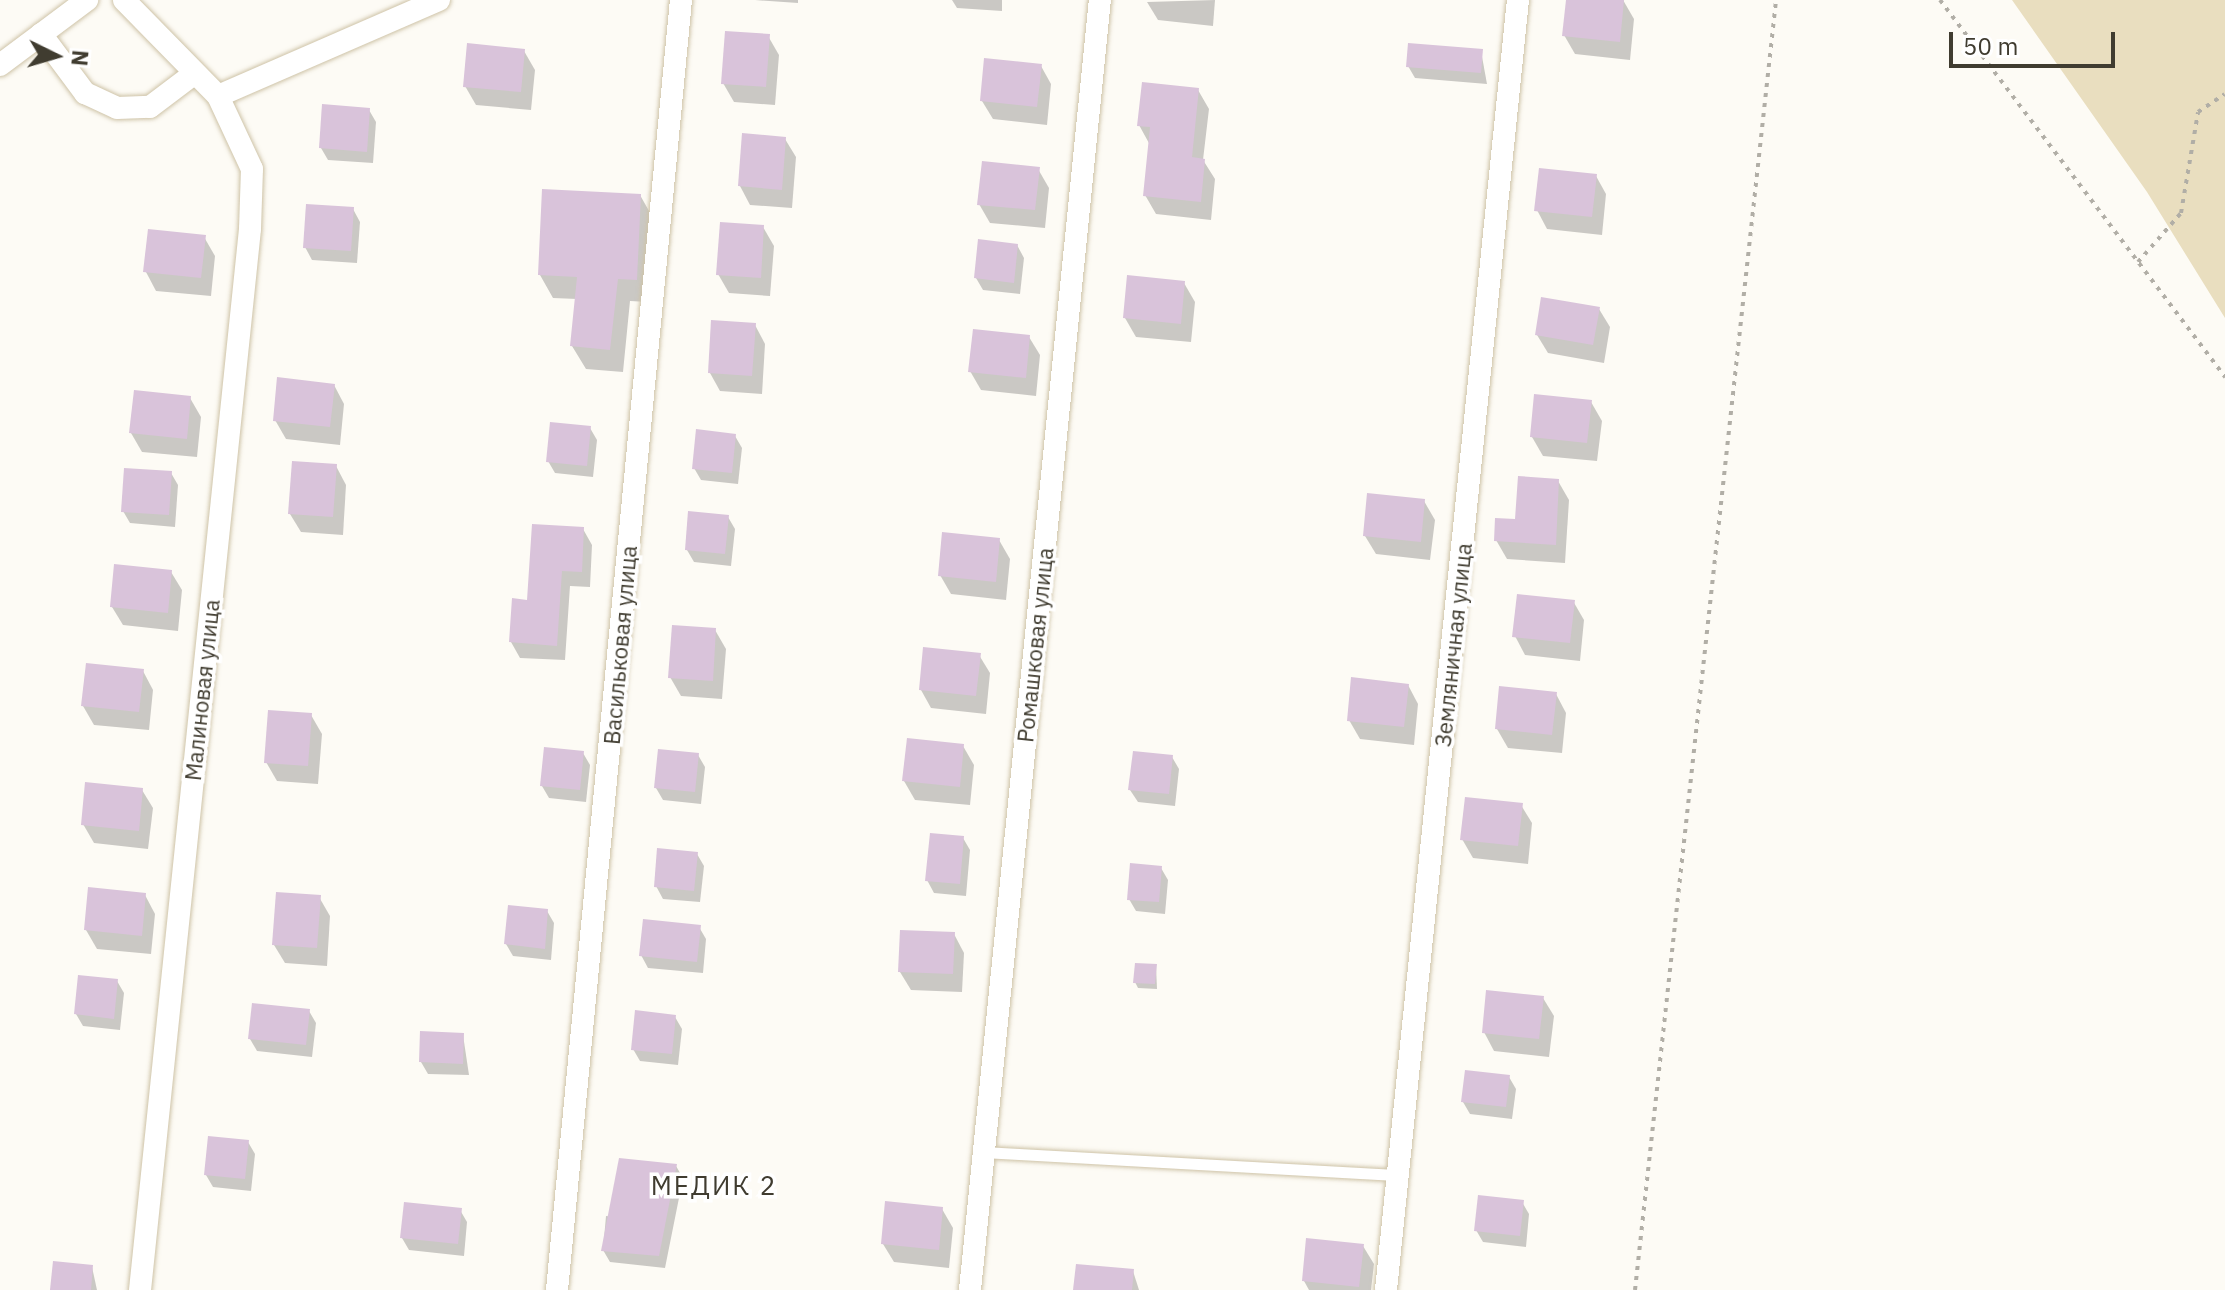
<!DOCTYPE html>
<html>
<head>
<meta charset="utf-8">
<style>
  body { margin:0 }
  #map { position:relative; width:2225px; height:1290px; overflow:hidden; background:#fdfbf5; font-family:"IBM Plex Sans",sans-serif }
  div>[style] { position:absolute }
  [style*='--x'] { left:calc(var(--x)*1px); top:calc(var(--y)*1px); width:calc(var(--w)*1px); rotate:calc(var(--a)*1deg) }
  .green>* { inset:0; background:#e9debf }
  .shadow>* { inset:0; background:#0003 }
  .building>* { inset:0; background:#d9c3da }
  .path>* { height:4px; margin-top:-2px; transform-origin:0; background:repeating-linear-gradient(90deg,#b1aea6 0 4px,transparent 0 10px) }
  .roads { filter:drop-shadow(0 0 2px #cec3a7) drop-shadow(0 0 2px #cec3a7) }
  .service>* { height:11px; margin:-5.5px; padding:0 5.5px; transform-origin:5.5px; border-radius:5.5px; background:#fff }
  .minor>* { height:22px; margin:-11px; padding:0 11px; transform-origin:11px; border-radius:11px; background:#fff }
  span { translate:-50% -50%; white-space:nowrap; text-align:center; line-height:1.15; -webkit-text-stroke:7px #fff; paint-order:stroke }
  .street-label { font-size:22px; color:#403c30 }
  .quarter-label { font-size:26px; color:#403c30; letter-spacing:2px }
  .north { position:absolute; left:16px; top:16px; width:80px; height:80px; -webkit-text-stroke:6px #fff; paint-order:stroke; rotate:95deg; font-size:22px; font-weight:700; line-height:32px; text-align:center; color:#403c30 }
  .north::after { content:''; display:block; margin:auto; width:28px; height:36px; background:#403c30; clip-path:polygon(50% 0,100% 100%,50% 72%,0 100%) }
  .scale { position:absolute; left:1949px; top:32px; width:166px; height:36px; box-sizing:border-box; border:4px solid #403c30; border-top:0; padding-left:10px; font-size:24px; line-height:28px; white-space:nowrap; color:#403c30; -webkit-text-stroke:6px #fff; paint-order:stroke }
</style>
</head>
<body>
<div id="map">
  <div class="green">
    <div style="clip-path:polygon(2012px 0,2225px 0,2225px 318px,2147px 192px)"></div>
  </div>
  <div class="shadow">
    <div style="clip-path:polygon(755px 0,798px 0,798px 3px)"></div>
    <div style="clip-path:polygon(952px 0,1002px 0,1002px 11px,957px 8px)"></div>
    <div style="clip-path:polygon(1215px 0,1213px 26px,1158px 20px,1147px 2px)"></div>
    <div style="clip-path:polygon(1568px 0,1623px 0,1634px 19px,1630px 60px,1575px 54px,1564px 35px)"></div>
    <div style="clip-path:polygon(768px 36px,779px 55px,775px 105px,734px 102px,723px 83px)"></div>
    <div style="clip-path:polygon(524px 51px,535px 70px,531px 110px,476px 105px,465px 86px)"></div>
    <div style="clip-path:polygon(1481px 51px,1487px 84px,1415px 78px,1408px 66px)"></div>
    <div style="clip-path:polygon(1041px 66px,1051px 84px,1047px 125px,993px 119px,982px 101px)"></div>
    <div style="clip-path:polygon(1198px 90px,1209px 109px,1203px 160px,1215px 179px,1211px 220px,1156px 214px,1145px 195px,1150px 145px,1139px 125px)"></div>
    <div style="clip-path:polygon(369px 110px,376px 122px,373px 163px,328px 160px,321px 148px)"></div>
    <div style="clip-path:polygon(785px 139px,796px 157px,792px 208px,750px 205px,740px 186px)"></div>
    <div style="clip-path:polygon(1038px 169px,1049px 188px,1045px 228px,990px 223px,979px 204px)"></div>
    <div style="clip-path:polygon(1596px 176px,1606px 194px,1602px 235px,1547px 229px,1537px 210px)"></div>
    <div style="clip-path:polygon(640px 195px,653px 218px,649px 302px,630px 301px,623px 372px,586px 369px,572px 346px,577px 299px,553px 298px,540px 275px)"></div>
    <div style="clip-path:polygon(353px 209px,360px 222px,357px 263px,312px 260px,305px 247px)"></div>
    <div style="clip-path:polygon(763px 227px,774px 246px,770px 296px,729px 293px,718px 274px)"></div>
    <div style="clip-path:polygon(204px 237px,215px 256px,211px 296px,156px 291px,146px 272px)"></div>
    <div style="clip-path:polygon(1017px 245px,1024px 258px,1020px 294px,983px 290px,976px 278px)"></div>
    <div style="clip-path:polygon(1184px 283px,1195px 302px,1191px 342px,1136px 337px,1125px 318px)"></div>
    <div style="clip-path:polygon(1599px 309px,1610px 327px,1604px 363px,1548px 353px,1537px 335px)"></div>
    <div style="clip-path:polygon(755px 325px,765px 344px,762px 394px,720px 391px,710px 373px)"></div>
    <div style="clip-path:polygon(1029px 337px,1040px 355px,1036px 396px,981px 390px,970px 371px)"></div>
    <div style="clip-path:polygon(334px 385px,344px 404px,340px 445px,286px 439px,275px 420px)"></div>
    <div style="clip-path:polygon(190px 398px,201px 417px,197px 457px,142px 452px,131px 433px)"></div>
    <div style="clip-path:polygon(1591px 402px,1602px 421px,1597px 461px,1543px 456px,1532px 437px)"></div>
    <div style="clip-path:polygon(590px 428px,597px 440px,593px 477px,555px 473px,548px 461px)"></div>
    <div style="clip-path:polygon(735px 436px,742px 448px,738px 484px,701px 480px,694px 468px)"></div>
    <div style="clip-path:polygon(336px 466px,346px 485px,343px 535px,301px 532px,290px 514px)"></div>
    <div style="clip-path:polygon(171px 473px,178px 485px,175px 527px,130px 523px,123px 511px)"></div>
    <div style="clip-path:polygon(1558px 481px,1569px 500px,1565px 563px,1507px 559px,1496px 540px)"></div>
    <div style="clip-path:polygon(1424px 501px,1435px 520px,1430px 560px,1376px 554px,1365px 536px)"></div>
    <div style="clip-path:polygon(728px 517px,735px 529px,731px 566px,694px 562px,687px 550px)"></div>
    <div style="clip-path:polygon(583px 529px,592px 545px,590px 587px,570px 586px,565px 660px,520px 658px,511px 642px,529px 602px)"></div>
    <div style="clip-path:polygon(999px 540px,1010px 559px,1006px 600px,951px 594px,940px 575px)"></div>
    <div style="clip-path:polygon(171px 572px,182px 590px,178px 631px,123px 625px,112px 607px)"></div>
    <div style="clip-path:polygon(1573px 601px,1584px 620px,1580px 661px,1525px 655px,1515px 636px)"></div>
    <div style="clip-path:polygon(715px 630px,726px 649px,722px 699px,681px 696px,670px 677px)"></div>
    <div style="clip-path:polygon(979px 655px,990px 673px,986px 714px,931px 708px,921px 690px)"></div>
    <div style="clip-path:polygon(143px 671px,153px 690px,149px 730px,94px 725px,83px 706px)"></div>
    <div style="clip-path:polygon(1408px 685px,1418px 704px,1414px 745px,1360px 739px,1349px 720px)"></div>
    <div style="clip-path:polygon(1556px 694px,1566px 713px,1562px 753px,1508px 748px,1497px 729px)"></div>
    <div style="clip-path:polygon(311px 715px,322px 734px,318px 784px,277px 781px,266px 762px)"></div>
    <div style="clip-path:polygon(963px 746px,974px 765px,970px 805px,915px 800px,904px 781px)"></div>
    <div style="clip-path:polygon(583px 753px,590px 765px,586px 802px,549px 798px,542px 786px)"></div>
    <div style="clip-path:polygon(698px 755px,705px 767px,701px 804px,663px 800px,656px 788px)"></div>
    <div style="clip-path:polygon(1172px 757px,1179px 769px,1175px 806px,1138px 802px,1130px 790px)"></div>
    <div style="clip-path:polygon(142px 790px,153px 808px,148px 849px,94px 843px,83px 824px)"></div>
    <div style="clip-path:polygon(1521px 805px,1532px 823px,1528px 864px,1473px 858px,1462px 839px)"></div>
    <div style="clip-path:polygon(963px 838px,970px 850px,966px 896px,934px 893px,927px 880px)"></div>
    <div style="clip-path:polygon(697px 854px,704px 866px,700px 902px,663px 899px,656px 886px)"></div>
    <div style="clip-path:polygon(1161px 868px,1168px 880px,1165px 914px,1136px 911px,1129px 899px)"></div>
    <div style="clip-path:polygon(145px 895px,155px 914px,151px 954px,97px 949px,86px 930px)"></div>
    <div style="clip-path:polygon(319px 897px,330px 916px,327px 966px,285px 963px,274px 945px)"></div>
    <div style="clip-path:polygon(547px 911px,554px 923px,551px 960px,513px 956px,506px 944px)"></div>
    <div style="clip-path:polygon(699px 927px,706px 939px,703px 973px,648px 968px,641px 955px)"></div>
    <div style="clip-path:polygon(954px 934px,964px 953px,962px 992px,911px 990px,900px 972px)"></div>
    <div style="clip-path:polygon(1156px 966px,1157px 989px,1138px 988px,1135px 982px)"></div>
    <div style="clip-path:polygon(117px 981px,124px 993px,120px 1030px,83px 1026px,76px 1014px)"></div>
    <div style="clip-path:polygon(1543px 998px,1554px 1016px,1549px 1057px,1494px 1051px,1484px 1032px)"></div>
    <div style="clip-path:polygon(309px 1011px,316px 1023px,312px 1057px,257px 1051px,250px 1039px)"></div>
    <div style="clip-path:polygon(675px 1017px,682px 1029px,678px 1065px,640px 1061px,633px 1049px)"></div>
    <div style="clip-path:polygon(463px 1035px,469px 1075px,428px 1074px,421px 1062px)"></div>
    <div style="clip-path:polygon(1509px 1077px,1516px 1089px,1512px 1119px,1470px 1114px,1463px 1102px)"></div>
    <div style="clip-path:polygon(248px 1142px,255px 1154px,251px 1191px,213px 1187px,206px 1175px)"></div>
    <div style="clip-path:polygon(676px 1166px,683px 1178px,665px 1268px,610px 1262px,603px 1250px,606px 1216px,615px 1217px)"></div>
    <div style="clip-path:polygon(1522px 1202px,1529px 1214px,1526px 1247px,1483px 1242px,1476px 1230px)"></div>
    <div style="clip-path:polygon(942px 1209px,953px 1228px,949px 1268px,894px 1262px,883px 1244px)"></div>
    <div style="clip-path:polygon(460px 1210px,467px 1222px,464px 1256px,409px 1250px,402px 1238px)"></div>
    <div style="clip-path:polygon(1363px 1246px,1374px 1264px,1371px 1290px,1309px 1290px,1304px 1281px)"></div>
    <div style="clip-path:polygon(92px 1267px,97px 1290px,51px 1290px)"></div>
    <div style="clip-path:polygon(1133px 1271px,1139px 1290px,1075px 1290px)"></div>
  </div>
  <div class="building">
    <div style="clip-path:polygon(1566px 0,1624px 0,1620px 42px,1562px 36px)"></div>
    <div style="clip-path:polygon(725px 31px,770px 34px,766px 87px,721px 84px)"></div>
    <div style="clip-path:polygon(467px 43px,525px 49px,521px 92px,463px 87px)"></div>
    <div style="clip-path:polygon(1408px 43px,1483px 49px,1481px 73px,1406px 67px)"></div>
    <div style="clip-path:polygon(984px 58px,1042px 64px,1037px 107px,980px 101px)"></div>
    <div style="clip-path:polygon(1142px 82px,1199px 88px,1192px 157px,1205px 159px,1201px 202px,1143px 196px,1150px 127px,1137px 126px)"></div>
    <div style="clip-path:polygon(322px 104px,370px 108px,367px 152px,319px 148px)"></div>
    <div style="clip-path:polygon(742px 133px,786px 137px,782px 190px,738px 186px)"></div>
    <div style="clip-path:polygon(982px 161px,1040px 167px,1035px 210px,977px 205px)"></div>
    <div style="clip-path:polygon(1539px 168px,1597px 174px,1592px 217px,1534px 211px)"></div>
    <div style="clip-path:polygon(542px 189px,641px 194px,637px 280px,618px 279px,610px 350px,570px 346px,577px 277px,538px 275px)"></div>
    <div style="clip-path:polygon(306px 204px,354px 207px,351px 251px,303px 248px)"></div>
    <div style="clip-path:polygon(720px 222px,764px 225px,761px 278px,716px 275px)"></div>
    <div style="clip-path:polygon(148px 229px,206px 235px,201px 278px,143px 272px)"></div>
    <div style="clip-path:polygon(978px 239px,1018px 244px,1014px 283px,974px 278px)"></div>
    <div style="clip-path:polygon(1127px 275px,1185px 281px,1181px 324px,1123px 318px)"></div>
    <div style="clip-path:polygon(1541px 297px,1600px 307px,1593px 345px,1535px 335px)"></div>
    <div style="clip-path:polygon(711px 320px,756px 323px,752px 376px,708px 373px)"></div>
    <div style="clip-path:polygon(973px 329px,1030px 335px,1026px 378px,968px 372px)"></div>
    <div style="clip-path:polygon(277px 377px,335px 384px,330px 427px,273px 421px)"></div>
    <div style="clip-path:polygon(134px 390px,191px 396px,187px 439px,129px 433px)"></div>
    <div style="clip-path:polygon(1534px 394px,1592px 400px,1587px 443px,1530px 437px)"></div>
    <div style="clip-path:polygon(550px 422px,591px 426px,587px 466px,546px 462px)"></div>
    <div style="clip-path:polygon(696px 429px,736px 434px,732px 473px,692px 469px)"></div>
    <div style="clip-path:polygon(292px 461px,337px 464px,333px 517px,288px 514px)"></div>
    <div style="clip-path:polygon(124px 468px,172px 471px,169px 515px,121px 512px)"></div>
    <div style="clip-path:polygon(1518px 476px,1559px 479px,1556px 545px,1494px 541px,1495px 518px,1515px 519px)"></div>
    <div style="clip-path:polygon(1367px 493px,1425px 499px,1421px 542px,1363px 536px)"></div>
    <div style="clip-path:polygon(688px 511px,729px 515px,725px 554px,685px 550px)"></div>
    <div style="clip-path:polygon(532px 524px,584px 527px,582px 572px,562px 571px,557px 646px,509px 642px,512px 598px,527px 600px)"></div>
    <div style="clip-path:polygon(942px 532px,1000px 538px,996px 582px,938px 576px)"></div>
    <div style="clip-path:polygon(114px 564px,172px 570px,168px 613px,110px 607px)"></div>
    <div style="clip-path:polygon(1517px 594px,1575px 600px,1570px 643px,1512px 637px)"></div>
    <div style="clip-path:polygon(672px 625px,716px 628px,713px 681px,668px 678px)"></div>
    <div style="clip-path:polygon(923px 647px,981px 653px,976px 696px,919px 690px)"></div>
    <div style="clip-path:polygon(86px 663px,144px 669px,139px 712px,81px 706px)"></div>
    <div style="clip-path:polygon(1351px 677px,1409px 684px,1404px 727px,1347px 721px)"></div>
    <div style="clip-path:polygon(1499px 686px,1557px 692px,1552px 735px,1495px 729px)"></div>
    <div style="clip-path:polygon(268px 710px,312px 713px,308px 766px,264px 763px)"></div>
    <div style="clip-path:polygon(907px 738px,964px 744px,960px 787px,902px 781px)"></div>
    <div style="clip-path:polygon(544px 747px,584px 751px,580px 790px,540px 786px)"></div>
    <div style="clip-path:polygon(658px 749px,699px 753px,695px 792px,654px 788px)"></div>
    <div style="clip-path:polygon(1133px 751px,1173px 755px,1169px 794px,1128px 790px)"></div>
    <div style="clip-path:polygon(85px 782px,143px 788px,139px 831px,81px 825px)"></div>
    <div style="clip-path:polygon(1465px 797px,1523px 803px,1518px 846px,1460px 840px)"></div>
    <div style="clip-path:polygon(930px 833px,964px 836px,960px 884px,925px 881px)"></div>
    <div style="clip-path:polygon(657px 848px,698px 852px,694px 891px,654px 887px)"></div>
    <div style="clip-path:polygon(1130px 863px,1162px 866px,1159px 902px,1127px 900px)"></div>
    <div style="clip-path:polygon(88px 887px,146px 893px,142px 936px,84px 930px)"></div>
    <div style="clip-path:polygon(276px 892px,321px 895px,317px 948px,272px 945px)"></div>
    <div style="clip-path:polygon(508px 905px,548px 909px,545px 949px,504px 944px)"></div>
    <div style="clip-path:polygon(643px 919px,701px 925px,697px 962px,639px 956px)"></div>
    <div style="clip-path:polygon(900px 930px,955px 932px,953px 974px,898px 972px)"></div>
    <div style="clip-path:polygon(1135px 963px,1157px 964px,1155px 984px,1133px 983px)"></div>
    <div style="clip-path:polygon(78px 975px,118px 979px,114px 1019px,74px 1014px)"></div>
    <div style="clip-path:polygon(1486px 990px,1544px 996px,1539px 1039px,1482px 1033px)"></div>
    <div style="clip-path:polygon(252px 1003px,310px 1009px,306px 1045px,248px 1039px)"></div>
    <div style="clip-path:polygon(635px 1010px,676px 1015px,672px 1054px,631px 1050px)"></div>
    <div style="clip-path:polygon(420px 1031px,464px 1033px,463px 1064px,419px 1062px)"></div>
    <div style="clip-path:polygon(1465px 1070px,1510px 1075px,1506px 1107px,1461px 1102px)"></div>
    <div style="clip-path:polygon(208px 1136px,249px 1140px,245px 1179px,204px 1175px)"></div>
    <div style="clip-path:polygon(619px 1158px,677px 1164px,659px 1256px,601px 1251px)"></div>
    <div style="clip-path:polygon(1478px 1195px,1524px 1200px,1520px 1236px,1474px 1231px)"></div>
    <div style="clip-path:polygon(885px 1201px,943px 1207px,939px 1250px,881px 1244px)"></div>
    <div style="clip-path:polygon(404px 1202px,462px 1208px,458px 1244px,400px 1238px)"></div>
    <div style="clip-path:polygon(1306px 1238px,1364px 1244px,1359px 1287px,1302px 1281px)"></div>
    <div style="clip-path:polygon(53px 1261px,93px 1265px,91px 1290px,50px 1290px)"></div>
    <div style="clip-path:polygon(1076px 1264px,1134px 1269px,1132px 1290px,1073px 1290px)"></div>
  </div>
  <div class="path">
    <div style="--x:1940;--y:0;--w:473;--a:52.9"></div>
    <div style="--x:2138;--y:262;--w:65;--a:-48.7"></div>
    <div style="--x:2181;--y:213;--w:102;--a:-80.4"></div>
    <div style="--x:2198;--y:112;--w:32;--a:-34"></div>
    <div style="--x:1635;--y:1290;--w:1298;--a:-83.76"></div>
  </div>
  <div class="roads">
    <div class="service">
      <div style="--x:984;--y:1152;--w:416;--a:3.2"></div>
    </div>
    <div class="minor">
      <div style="--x:124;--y:0;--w:134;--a:45.6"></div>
      <div style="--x:218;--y:96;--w:241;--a:-23.5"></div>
      <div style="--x:41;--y:34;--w:74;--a:53.3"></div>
      <div style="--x:85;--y:93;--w:35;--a:25"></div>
      <div style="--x:117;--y:108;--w:33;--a:-2"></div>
      <div style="--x:150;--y:107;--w:51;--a:-37.1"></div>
      <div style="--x:0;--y:65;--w:109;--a:-36.8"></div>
      <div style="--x:140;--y:1290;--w:1067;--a:-84.08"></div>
      <div style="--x:250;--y:229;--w:60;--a:-88.1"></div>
      <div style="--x:252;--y:169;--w:81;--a:-115"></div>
      <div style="--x:557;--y:1290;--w:1296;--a:-84.51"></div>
      <div style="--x:970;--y:1290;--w:1297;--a:-84.25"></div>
      <div style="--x:1386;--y:1290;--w:1297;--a:-84.16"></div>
    </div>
  </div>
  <div class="street-label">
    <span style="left:620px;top:645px;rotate:-85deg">Васильковая улица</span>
    <span style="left:1035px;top:645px;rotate:-84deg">Ромашковая улица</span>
    <span style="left:1453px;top:645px;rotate:-84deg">Земляничная улица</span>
    <span style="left:202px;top:690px;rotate:-84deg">Малиновая улица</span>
  </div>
  <div class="quarter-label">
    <span style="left:714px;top:1186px">МЕДИК 2</span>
  </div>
  <div class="north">N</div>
  <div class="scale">50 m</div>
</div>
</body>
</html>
